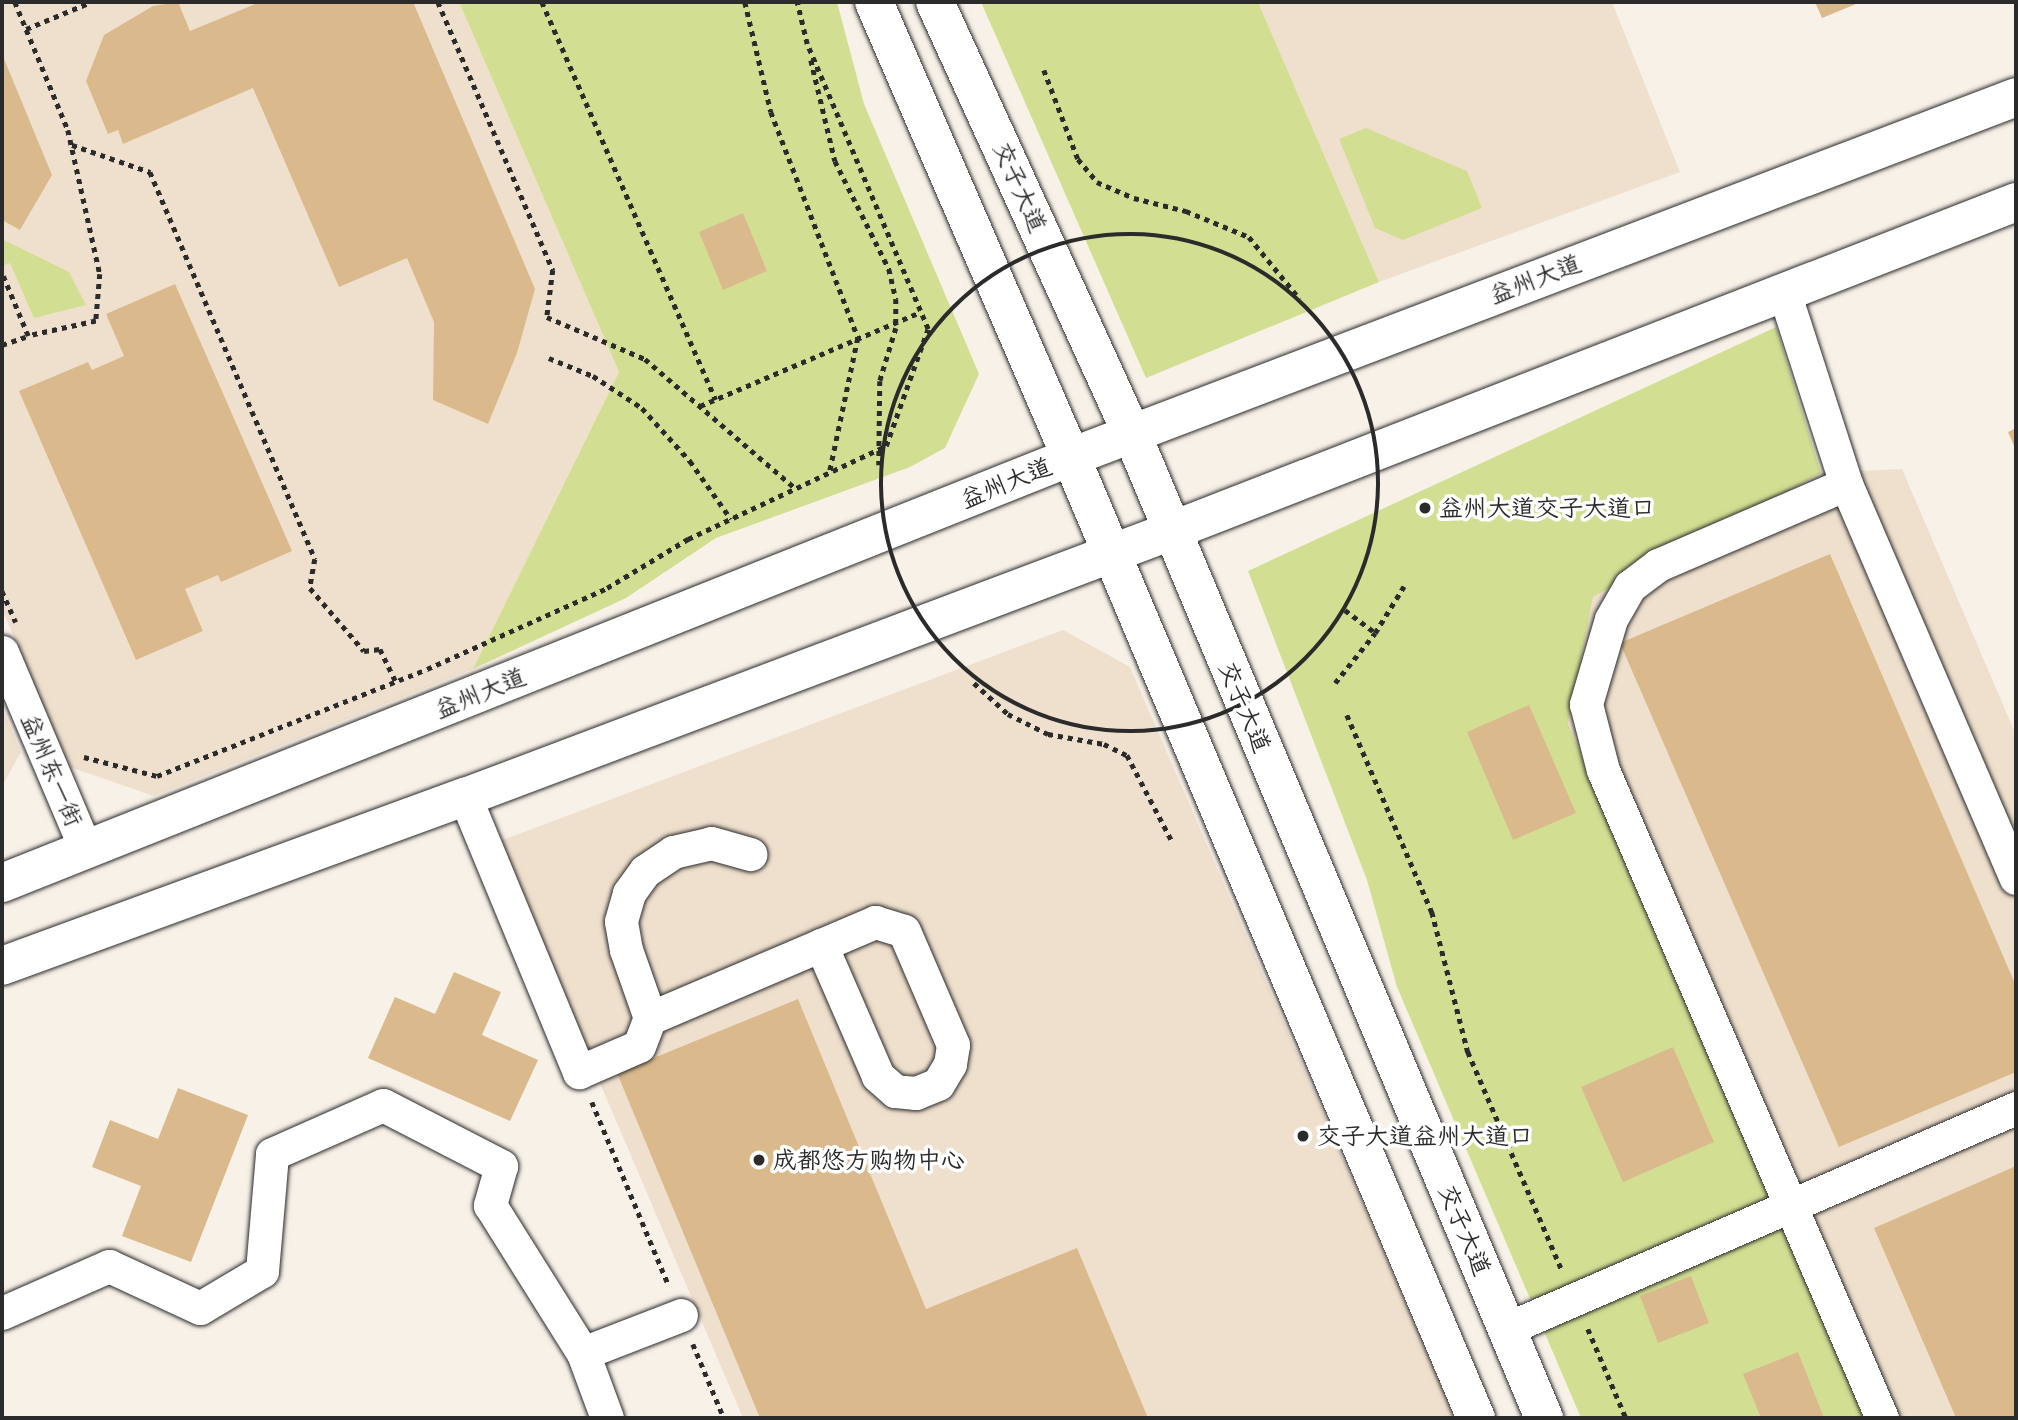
<!DOCTYPE html>
<html>
<head>
<meta charset="utf-8">
<style>
  body { margin:0 }
  #map { position:relative; width:2018px; height:1420px; overflow:hidden; background:#f8f1e8; font-family:Delius,"LXGW WenKai TC",sans-serif }
  div>[style] { position:absolute }
  [style*='--x'] { left:calc(var(--x)*1px); top:calc(var(--y)*1px); width:calc(var(--w)*1px); rotate:calc(var(--a)*1deg) }
  .built>* { inset:0; background:#efe0cd }
  .green>* { inset:0; background:#d2df92 }
  .building>* { inset:0; background:#daba8d }
  .path>* { height:4.5px; margin-top:-2.25px; transform-origin:0; background:repeating-linear-gradient(90deg,#2b2b2b 0 5px,transparent 0 10px) }
  .roads { filter:drop-shadow(0 0 2px #2b2b2b) drop-shadow(0 0 2px #2b2b2b) }
  .minor>* { height:33px; margin:-16.5px; padding:0 16.5px; transform-origin:16.5px; border-radius:16.5px; background:#fff }
  .major>* { height:38px; margin:-19px; padding:0 19px; transform-origin:19px; border-radius:19px; background:#fff }
  .path-bridge>* { height:4.5px; margin-top:-2.25px; transform-origin:0; background:repeating-linear-gradient(90deg,#2b2b2b 0 5px,transparent 0 10px) }
  .path-bridge>.ring { margin:-2.25px; padding:0; box-sizing:content-box; background:none; border:4.5px solid #2b2b2b; border-radius:50% }
  .dots>* { width:19px; height:19px; translate:-50% -50%; box-sizing:border-box; border:4px solid #fff; border-radius:50% }
  span { translate:-50% -50%; white-space:nowrap; text-align:center; line-height:1.15; -webkit-text-stroke:7px #fff; paint-order:stroke }
  .street-label { font-size:24px; color:#2b2b2b }
  .poi-label { font-size:24px; color:#2b2b2b }
  .left { translate:0 -50%; text-align:left }
  .frame { position:absolute; inset:0; border:4px solid #2b2b2b; pointer-events:none }
</style>
</head>
<body>
<div id="map">
  <div class="built">
    <div style="clip-path:polygon(2px 2px,459px 2px,619px 372px,473px 669px,154px 796px,70px 767px,2px 609px)"></div>
    <div style="clip-path:polygon(1258px 2px,1612px 2px,1680px 172px,1379px 282px)"></div>
    <div style="clip-path:polygon(1902px 469px,2016px 735px,2016px 1418px,1869px 1418px,1568px 724px,1593px 597px,1821px 473px)"></div>
    <div style="clip-path:polygon(1063px 630px,1130px 667px,1455px 1418px,743px 1418px,497px 842px)"></div>
    <div style="clip-path:polygon(2px 707px,21px 752px,2px 786px)"></div>
  </div>
  <div class="green">
    <div style="clip-path:polygon(459px 2px,837px 2px,864px 104px,979px 374px,945px 448px,910px 467px,716px 538px,626px 598px,473px 669px,619px 372px)"></div>
    <div style="clip-path:polygon(981px 2px,1258px 2px,1379px 282px,1146px 378px)"></div>
    <div style="clip-path:polygon(1366px 128px,1467px 171px,1482px 208px,1403px 240px,1375px 228px,1339px 139px)"></div>
    <div style="clip-path:polygon(2px 239px,69px 272px,86px 305px,34px 318px,10px 263px,2px 266px)"></div>
    <div style="clip-path:polygon(1776px 327px,1821px 473px,1593px 597px,1568px 724px,1869px 1418px,1581px 1418px,1397px 987px,1367px 880px,1248px 571px)"></div>
  </div>
  <div class="building">
    <div style="clip-path:polygon(178px 2px,190px 31px,260px 2px,413px 2px,535px 289px,517px 353px,488px 424px,433px 400px,434px 322px,407px 258px,339px 287px,253px 88px,123px 144px,118px 130px,108px 134px,86px 81px,104px 35px,153px 6px)"></div>
    <div style="clip-path:polygon(1815px 2px,1861px 2px,1822px 18px)"></div>
    <div style="clip-path:polygon(2px 54px,52px 175px,20px 230px,2px 220px)"></div>
    <div style="clip-path:polygon(743px 213px,767px 271px,723px 290px,699px 232px)"></div>
    <div style="clip-path:polygon(175px 284px,292px 551px,221px 582px,218px 575px,185px 589px,203px 631px,136px 660px,19px 391px,88px 362px,92px 370px,124px 356px,106px 314px)"></div>
    <div style="clip-path:polygon(2016px 428px,2016px 450px,2008px 432px)"></div>
    <div style="clip-path:polygon(1830px 554px,2016px 986px,2016px 1072px,1839px 1147px,1620px 643px)"></div>
    <div style="clip-path:polygon(1529px 705px,1576px 813px,1513px 840px,1467px 732px)"></div>
    <div style="clip-path:polygon(454px 972px,501px 992px,482px 1035px,538px 1060px,510px 1121px,368px 1058px,395px 997px,435px 1014px)"></div>
    <div style="clip-path:polygon(798px 999px,926px 1309px,1077px 1248px,1148px 1418px,760px 1418px,617px 1073px)"></div>
    <div style="clip-path:polygon(1673px 1047px,1714px 1142px,1623px 1182px,1581px 1087px)"></div>
    <div style="clip-path:polygon(178px 1088px,248px 1115px,191px 1262px,122px 1236px,141px 1186px,92px 1167px,110px 1120px,158px 1139px)"></div>
    <div style="clip-path:polygon(2016px 1166px,2016px 1418px,1956px 1418px,1874px 1228px)"></div>
    <div style="clip-path:polygon(1691px 1276px,1709px 1323px,1658px 1343px,1640px 1296px)"></div>
    <div style="clip-path:polygon(1798px 1352px,1824px 1418px,1761px 1418px,1743px 1374px)"></div>
  </div>
  <div class="path">
    <div style="--x:15;--y:2;--w:139;--a:67.5"></div>
    <div style="--x:68;--y:130;--w:148;--a:77.5"></div>
    <div style="--x:100;--y:274;--w:47;--a:94.9"></div>
    <div style="--x:96;--y:321;--w:70;--a:167.6"></div>
    <div style="--x:438;--y:2;--w:292;--a:66.8"></div>
    <div style="--x:553;--y:270;--w:47;--a:97.3"></div>
    <div style="--x:547;--y:317;--w:107;--a:23.2"></div>
    <div style="--x:645;--y:359;--w:199;--a:40.7"></div>
    <div style="--x:542;--y:2;--w:434;--a:66.4"></div>
    <div style="--x:745;--y:2;--w:113;--a:76.7"></div>
    <div style="--x:771;--y:112;--w:242;--a:68.9"></div>
    <div style="--x:858;--y:338;--w:136;--a:101.9"></div>
    <div style="--x:26;--y:29;--w:70;--a:-22.6"></div>
    <div style="--x:811;--y:60;--w:104;--a:76.6"></div>
    <div style="--x:1044;--y:70;--w:95;--a:69.1"></div>
    <div style="--x:1078;--y:159;--w:30;--a:50"></div>
    <div style="--x:1097;--y:182;--w:40;--a:23.4"></div>
    <div style="--x:1134;--y:198;--w:54;--a:14"></div>
    <div style="--x:1186;--y:211;--w:68;--a:22.4"></div>
    <div style="--x:1249;--y:237;--w:80;--a:50.6"></div>
    <div style="--x:72;--y:145;--w:83;--a:19.1"></div>
    <div style="--x:150;--y:172;--w:421;--a:66.9"></div>
    <div style="--x:315;--y:559;--w:29;--a:100"></div>
    <div style="--x:310;--y:588;--w:83;--a:49.4"></div>
    <div style="--x:364;--y:651;--w:16;--a:-7"></div>
    <div style="--x:380;--y:649;--w:37;--a:64"></div>
    <div style="--x:2;--y:345;--w:28;--a:-19"></div>
    <div style="--x:28;--y:336;--w:65;--a:-112.6"></div>
    <div style="--x:549;--y:358;--w:48;--a:22.2"></div>
    <div style="--x:593;--y:376;--w:59;--a:33.1"></div>
    <div style="--x:642;--y:408;--w:72;--a:47.8"></div>
    <div style="--x:690;--y:461;--w:71;--a:54.7"></div>
    <div style="--x:700;--y:406;--w:239;--a:-23.1"></div>
    <div style="--x:2;--y:591;--w:34;--a:66"></div>
    <div style="--x:1345;--y:610;--w:38;--a:37"></div>
    <div style="--x:974;--y:683;--w:46;--a:42.4"></div>
    <div style="--x:1008;--y:714;--w:45;--a:26.6"></div>
    <div style="--x:1048;--y:734;--w:57;--a:10.1"></div>
    <div style="--x:1104;--y:744;--w:25;--a:26"></div>
    <div style="--x:1127;--y:755;--w:99;--a:62.4"></div>
    <div style="--x:1335;--y:683;--w:64;--a:-51.3"></div>
    <div style="--x:1375;--y:633;--w:55;--a:-58.3"></div>
    <div style="--x:1347;--y:715;--w:215;--a:66.7"></div>
    <div style="--x:1432;--y:912;--w:145;--a:75.6"></div>
    <div style="--x:1468;--y:1052;--w:237;--a:66.7"></div>
    <div style="--x:84;--y:757;--w:75;--a:14.6"></div>
    <div style="--x:157;--y:776;--w:290;--a:-21.6"></div>
    <div style="--x:427;--y:669;--w:197;--a:-24.2"></div>
    <div style="--x:607;--y:588;--w:95;--a:-31.2"></div>
    <div style="--x:688;--y:539;--w:219;--a:-25.2"></div>
    <div style="--x:886;--y:446;--w:124;--a:-70.3"></div>
    <div style="--x:928;--y:329;--w:310;--a:-113"></div>
    <div style="--x:807;--y:44;--w:43;--a:-103.4"></div>
    <div style="--x:592;--y:1102;--w:197;--a:67.3"></div>
    <div style="--x:1588;--y:1329;--w:97;--a:66.9"></div>
    <div style="--x:693;--y:1344;--w:80;--a:67.3"></div>
  </div>
  <div class="roads">
    <div class="minor">
      <div style="--x:1784;--y:292;--w:202;--a:72.1"></div>
      <div style="--x:1846;--y:484;--w:205;--a:156.7"></div>
      <div style="--x:1658;--y:565;--w:35;--a:143"></div>
      <div style="--x:1630;--y:586;--w:38;--a:120"></div>
      <div style="--x:1611;--y:619;--w:89;--a:106.4"></div>
      <div style="--x:1586;--y:704;--w:68;--a:75.6"></div>
      <div style="--x:1603;--y:770;--w:706;--a:66.71"></div>
      <div style="--x:1846;--y:484;--w:429;--a:66.7"></div>
      <div style="--x:2;--y:652;--w:215;--a:67"></div>
      <div style="--x:465;--y:797;--w:298;--a:67.5"></div>
      <div style="--x:579;--y:1072;--w:65;--a:-23.4"></div>
      <div style="--x:639;--y:1046;--w:30;--a:-69"></div>
      <div style="--x:650;--y:1018;--w:72;--a:-109.4"></div>
      <div style="--x:626;--y:950;--w:29;--a:-100"></div>
      <div style="--x:621;--y:921;--w:29;--a:-74"></div>
      <div style="--x:629;--y:893;--w:27;--a:-54"></div>
      <div style="--x:645;--y:871;--w:34;--a:-34"></div>
      <div style="--x:673;--y:852;--w:39;--a:-13"></div>
      <div style="--x:711;--y:843;--w:41;--a:15.8"></div>
      <div style="--x:650;--y:1018;--w:245;--a:-23.1"></div>
      <div style="--x:875;--y:922;--w:30;--a:17"></div>
      <div style="--x:904;--y:931;--w:124;--a:66.7"></div>
      <div style="--x:953;--y:1045;--w:19;--a:99"></div>
      <div style="--x:950;--y:1064;--w:23;--a:121"></div>
      <div style="--x:938;--y:1084;--w:24;--a:158"></div>
      <div style="--x:916;--y:1093;--w:21;--a:-175"></div>
      <div style="--x:895;--y:1091;--w:23;--a:-139"></div>
      <div style="--x:878;--y:1076;--w:143;--a:-113.5"></div>
      <div style="--x:2;--y:1313;--w:117;--a:-23.7"></div>
      <div style="--x:109;--y:1266;--w:100;--a:24.8"></div>
      <div style="--x:200;--y:1308;--w:72;--a:-30.8"></div>
      <div style="--x:262;--y:1271;--w:117;--a:-85.1"></div>
      <div style="--x:272;--y:1154;--w:121;--a:-23.8"></div>
      <div style="--x:383;--y:1105;--w:133;--a:27.3"></div>
      <div style="--x:501;--y:1166;--w:41;--a:105.8"></div>
      <div style="--x:490;--y:1205;--w:175;--a:57.9"></div>
      <div style="--x:583;--y:1353;--w:69;--a:69.7"></div>
      <div style="--x:1506;--y:1329;--w:556;--a:-23.43"></div>
      <div style="--x:583;--y:1353;--w:105;--a:-21.2"></div>
    </div>
    <div class="major">
      <div style="--x:874;--y:2;--w:496;--a:66.6"></div>
      <div style="--x:1071;--y:457;--w:1043;--a:67.15"></div>
      <div style="--x:935;--y:2;--w:475;--a:65.5"></div>
      <div style="--x:1132;--y:434;--w:1067;--a:67.28"></div>
      <div style="--x:2;--y:883;--w:1151;--a:-21.73"></div>
      <div style="--x:1071;--y:457;--w:1011;--a:-20.85"></div>
      <div style="--x:2;--y:966;--w:493;--a:-20.1"></div>
      <div style="--x:465;--y:797;--w:754;--a:-20.64"></div>
      <div style="--x:1171;--y:531;--w:907;--a:-21.27"></div>
    </div>
  </div>
  <div class="path-bridge">
    <div style="--x:835;--y:161;--w:121;--a:63.4"></div>
    <div style="--x:889;--y:269;--w:31;--a:77"></div>
    <div style="--x:896;--y:299;--w:29;--a:90"></div>
    <div style="--x:896;--y:328;--w:55;--a:106.8"></div>
    <div style="--x:880;--y:381;--w:84;--a:90.7"></div>
    <div class="ring" style="left:881px;top:234px;width:493.5px;height:493.5px"></div>
  </div>
  <div class="dots">
    <div style="left:1425px;top:508px;background:#2b2b2b"></div>
    <div style="left:1303px;top:1136px;background:#2b2b2b"></div>
    <div style="left:759px;top:1160px;background:#2b2b2b"></div>
  </div>
  <div class="street-label">
    <span style="left:1020px;top:187px;rotate:66deg">交子大道</span>
    <span style="left:1535px;top:279px;rotate:-21deg">益州大道</span>
    <span style="left:1006px;top:483px;rotate:-22deg">益州大道</span>
    <span style="left:480px;top:693px;rotate:-22deg">益州大道</span>
    <span style="left:1245px;top:707px;rotate:67deg">交子大道</span>
    <span style="left:52px;top:770px;rotate:67deg">益州东一街</span>
    <span style="left:1465px;top:1230px;rotate:67deg">交子大道</span>
  </div>
  <div class="poi-label">
    <span class="left" style="left:1439px;top:508px">益州大道交子大道口</span>
    <span class="left" style="left:1317px;top:1136px">交子大道益州大道口</span>
    <span class="left" style="left:773px;top:1160px">成都悠方购物中心</span>
  </div>
  <div class="frame"></div>
</div>
</body>
</html>
